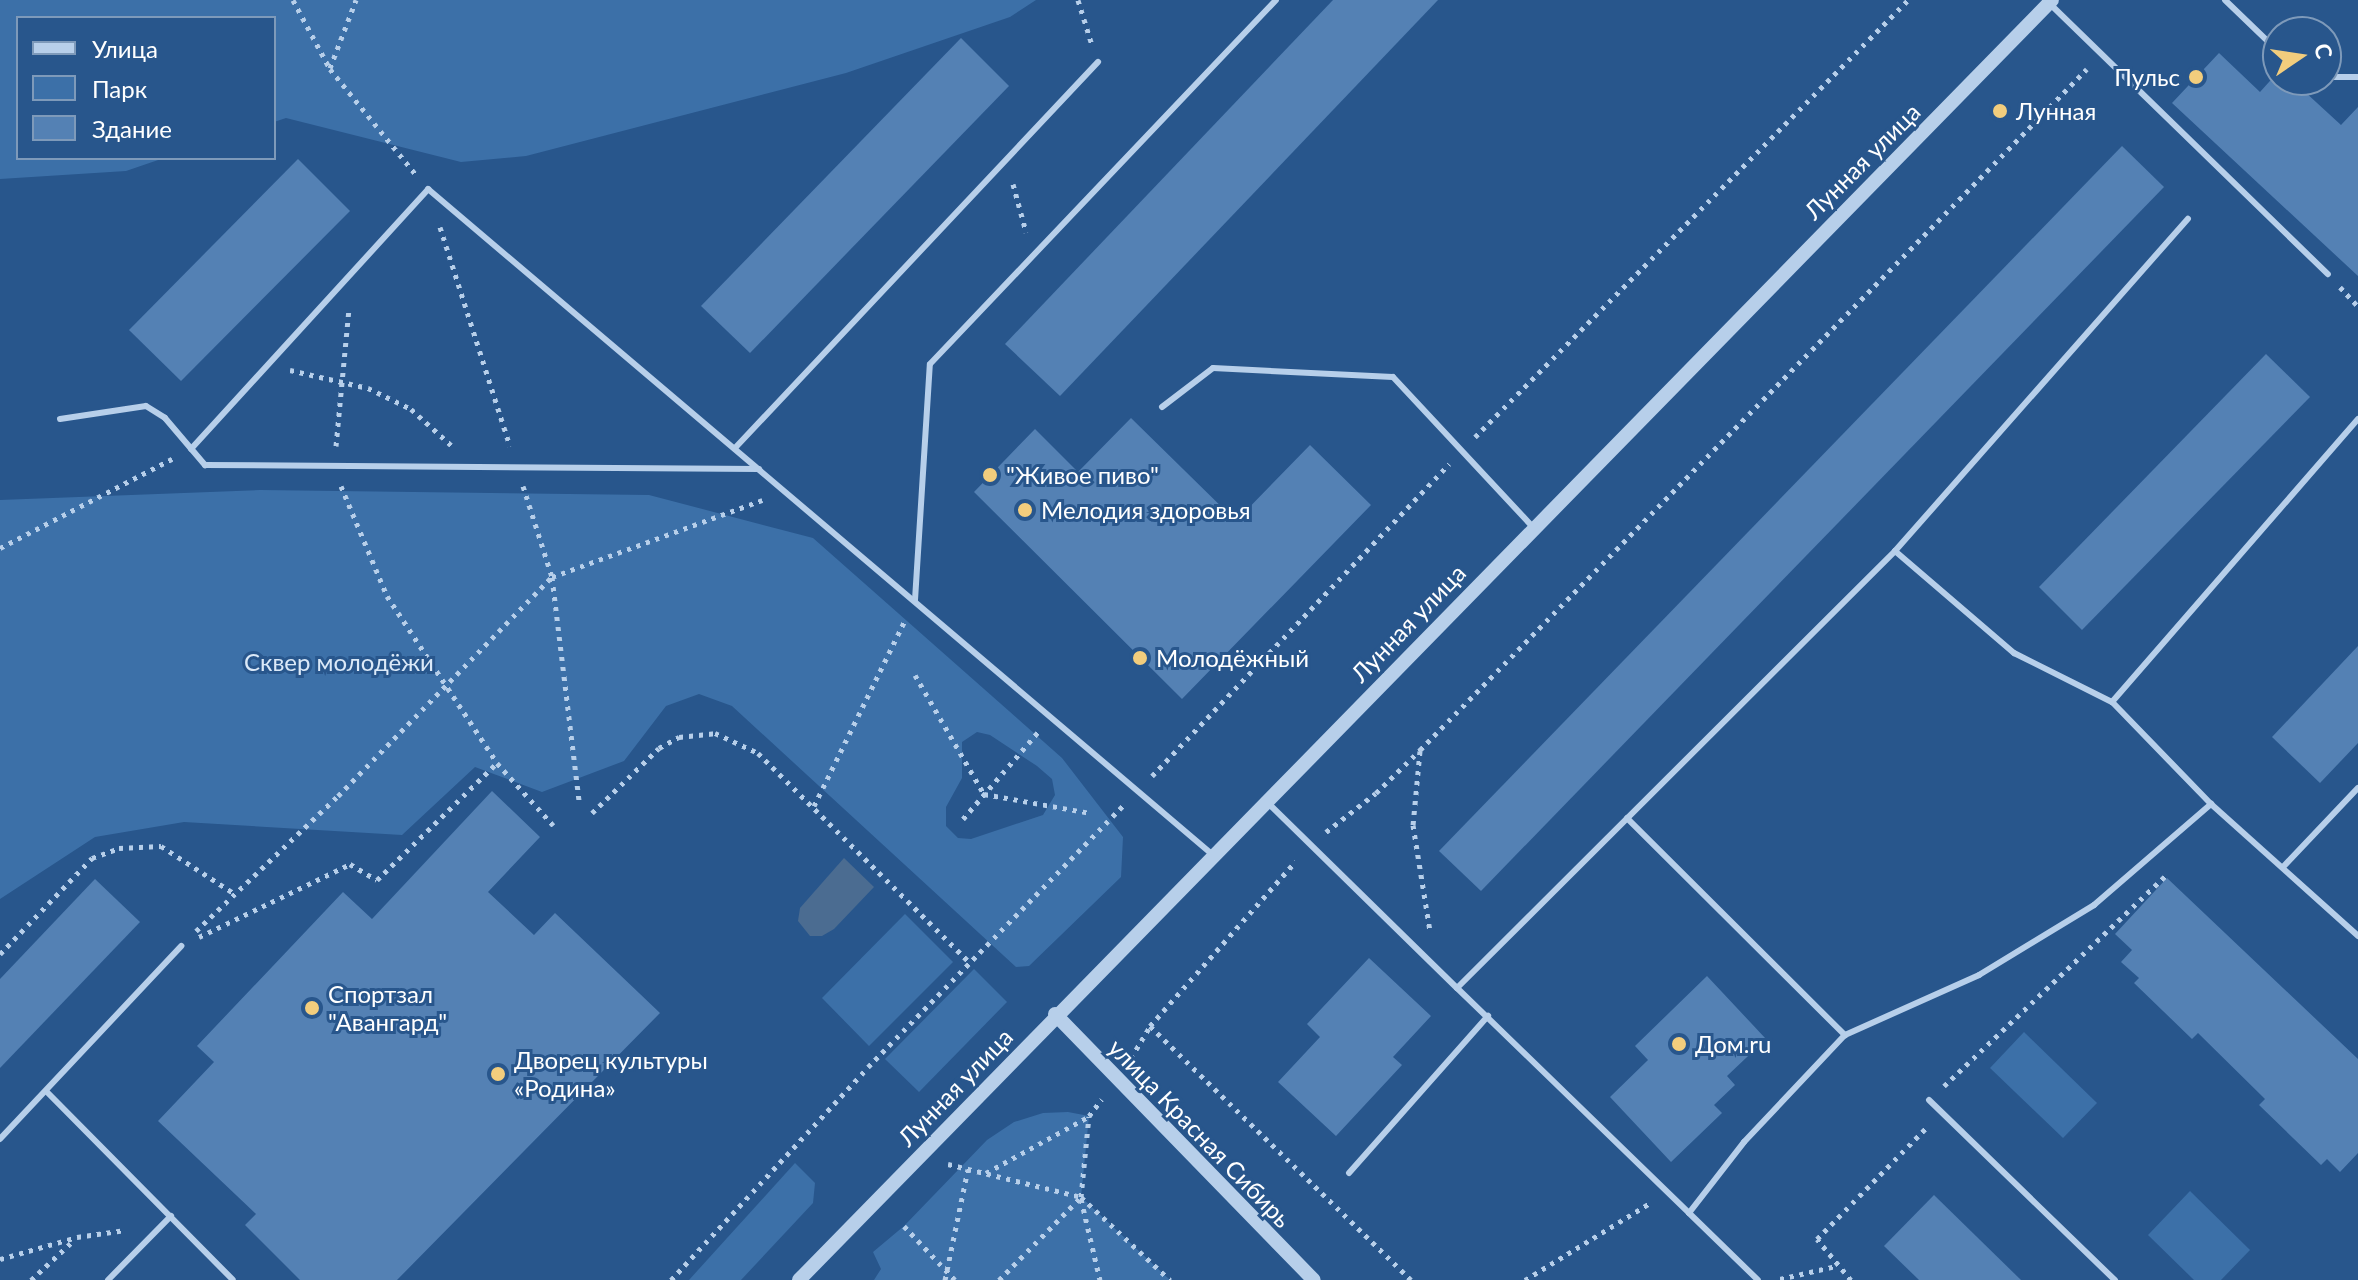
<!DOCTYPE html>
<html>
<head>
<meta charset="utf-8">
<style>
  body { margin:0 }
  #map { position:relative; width:2358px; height:1280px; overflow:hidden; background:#28568c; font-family:Lato,sans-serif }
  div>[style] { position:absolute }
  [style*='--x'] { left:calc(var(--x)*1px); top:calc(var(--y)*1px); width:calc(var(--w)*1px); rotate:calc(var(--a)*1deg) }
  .green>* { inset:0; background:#3c70a8 }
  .water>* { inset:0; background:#4b6c91 }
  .building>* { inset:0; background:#5481b4 }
  .path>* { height:5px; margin-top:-2.5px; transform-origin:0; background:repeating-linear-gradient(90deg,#b7cfea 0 4px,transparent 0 10px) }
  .service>* { height:6px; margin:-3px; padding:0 3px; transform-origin:3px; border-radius:3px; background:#b7cfea }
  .tertiary>* { height:14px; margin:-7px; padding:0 7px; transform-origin:7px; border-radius:7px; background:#b7cfea }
  .dots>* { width:22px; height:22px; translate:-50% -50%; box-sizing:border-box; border:4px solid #28568c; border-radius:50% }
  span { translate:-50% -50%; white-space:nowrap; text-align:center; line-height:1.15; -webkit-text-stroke:6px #28568c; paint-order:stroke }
  .poi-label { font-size:24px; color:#fff }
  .right { translate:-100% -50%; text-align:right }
  .left { translate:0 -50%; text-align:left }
  .street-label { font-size:24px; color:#fff }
  .park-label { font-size:24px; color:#dbe9f8 }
  .legend { position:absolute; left:16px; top:16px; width:260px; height:144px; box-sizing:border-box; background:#28568c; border:2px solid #7e9aba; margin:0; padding:10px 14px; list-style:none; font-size:24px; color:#fff }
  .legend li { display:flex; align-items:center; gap:16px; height:40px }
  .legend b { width:40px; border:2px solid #7e9aba }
  .north { position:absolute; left:2262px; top:16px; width:80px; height:80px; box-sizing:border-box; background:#28568c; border:2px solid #7e9aba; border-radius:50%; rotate:77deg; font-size:22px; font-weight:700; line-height:32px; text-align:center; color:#fff }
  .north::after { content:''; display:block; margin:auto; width:28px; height:36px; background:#f2cd7d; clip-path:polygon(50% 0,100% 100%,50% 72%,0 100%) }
</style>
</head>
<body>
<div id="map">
  <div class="green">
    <div style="clip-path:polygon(0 0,1036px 0,1010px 17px,846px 73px,526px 156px,461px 162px,286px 118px,274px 122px,274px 18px,18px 18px,18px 158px,164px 158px,126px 171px,0 179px)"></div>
    <div style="clip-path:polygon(evenodd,260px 490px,649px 495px,813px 538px,1062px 758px,1123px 837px,1121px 877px,1029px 966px,1016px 967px,732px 706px,699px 694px,666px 706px,624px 761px,542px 792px,475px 767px,402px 835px,184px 822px,95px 837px,0 899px,0 500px,260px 490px,977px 732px,990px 735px,1037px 766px,1052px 779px,1055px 795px,1043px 815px,971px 839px,958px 838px,946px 826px,946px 807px,962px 778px,962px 742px,977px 732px)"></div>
    <div style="clip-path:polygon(905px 914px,953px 962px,869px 1046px,822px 998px)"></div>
    <div style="clip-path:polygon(974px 969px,1007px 1002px,919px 1092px,885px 1059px)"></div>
    <div style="clip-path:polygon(2024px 1032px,2097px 1103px,2063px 1138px,1990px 1068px)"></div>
    <div style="clip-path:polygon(1068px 1112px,1089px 1116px,1081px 1197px,1170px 1280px,874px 1280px,881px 1269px,873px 1252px,904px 1226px,987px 1140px,1014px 1122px,1043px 1113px)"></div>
    <div style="clip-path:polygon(795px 1163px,815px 1183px,813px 1203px,741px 1280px,689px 1280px)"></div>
    <div style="clip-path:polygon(2190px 1191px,2250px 1250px,2221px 1280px,2194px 1280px,2148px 1235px)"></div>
  </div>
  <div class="water">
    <div style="clip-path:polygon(844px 858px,874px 887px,834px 929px,822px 936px,810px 936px,798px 921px,800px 908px)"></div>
  </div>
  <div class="building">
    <div style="clip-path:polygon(1333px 0,1438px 0,1060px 396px,1005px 344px)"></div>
    <div style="clip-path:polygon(961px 38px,1009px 86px,750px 353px,701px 306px)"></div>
    <div style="clip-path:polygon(2219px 53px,2260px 92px,2278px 72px,2278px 80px,2292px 80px,2341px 125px,2358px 107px,2358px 276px,2172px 103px)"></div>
    <div style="clip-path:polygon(2122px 146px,2164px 187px,1481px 891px,1439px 851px)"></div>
    <div style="clip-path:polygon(298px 159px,350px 211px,181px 381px,129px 330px)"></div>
    <div style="clip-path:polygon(2266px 354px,2310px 397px,2082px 630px,2039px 587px)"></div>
    <div style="clip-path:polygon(1131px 418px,1236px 521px,1310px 445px,1371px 505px,1182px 699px,974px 492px,1035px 429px,1078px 472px)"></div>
    <div style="clip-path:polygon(2358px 646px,2358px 743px,2320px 783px,2272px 737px)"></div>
    <div style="clip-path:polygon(492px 791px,540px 837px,488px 892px,534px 935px,555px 913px,660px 1013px,397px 1280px,300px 1280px,245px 1225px,256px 1214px,158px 1121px,214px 1062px,197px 1046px,343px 892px,372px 919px)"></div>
    <div style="clip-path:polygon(2167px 878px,2358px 1059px,2358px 1153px,2340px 1172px,2327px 1159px,2321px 1165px,2259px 1105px,2265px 1099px,2198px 1033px,2192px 1039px,2134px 983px,2139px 978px,2121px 962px,2132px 950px,2115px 934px)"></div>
    <div style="clip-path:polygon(95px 879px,140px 922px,0 1068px,0 979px)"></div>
    <div style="clip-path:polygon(1369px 958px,1431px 1016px,1393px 1057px,1402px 1065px,1336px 1136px,1278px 1082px,1320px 1037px,1307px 1024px)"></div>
    <div style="clip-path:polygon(1707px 976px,1766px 1039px,1727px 1076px,1735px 1085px,1714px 1105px,1722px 1113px,1671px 1162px,1610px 1097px,1648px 1060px,1635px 1046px)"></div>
    <div style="clip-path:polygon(1934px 1195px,2021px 1280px,1919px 1280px,1884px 1246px)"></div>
  </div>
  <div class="path">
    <div style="--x:293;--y:0;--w:78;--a:61.8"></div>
    <div style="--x:330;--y:69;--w:136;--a:50.9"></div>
    <div style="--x:1078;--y:0;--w:47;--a:72.7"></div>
    <div style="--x:330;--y:68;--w:73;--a:-69.1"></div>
    <div style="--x:1013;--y:184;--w:50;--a:74.8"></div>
    <div style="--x:440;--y:227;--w:230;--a:72.3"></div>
    <div style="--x:2340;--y:287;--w:26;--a:47"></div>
    <div style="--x:290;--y:370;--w:80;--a:13"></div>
    <div style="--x:368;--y:388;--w:48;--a:26"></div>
    <div style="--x:411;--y:409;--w:54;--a:42"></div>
    <div style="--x:1475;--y:437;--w:615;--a:-45.26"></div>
    <div style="--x:336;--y:446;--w:139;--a:-84.6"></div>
    <div style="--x:341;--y:486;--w:119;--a:67.3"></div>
    <div style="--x:387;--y:596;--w:200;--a:56.6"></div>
    <div style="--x:523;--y:486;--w:96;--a:72.3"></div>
    <div style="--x:552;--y:577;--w:225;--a:83.1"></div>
    <div style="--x:0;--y:548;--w:194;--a:-27.4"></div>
    <div style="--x:915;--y:675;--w:138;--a:59.9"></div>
    <div style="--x:984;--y:794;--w:109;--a:10.1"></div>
    <div style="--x:1420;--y:751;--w:74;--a:95.4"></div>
    <div style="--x:1413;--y:825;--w:107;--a:80.9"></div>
    <div style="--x:1152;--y:776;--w:431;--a:-46.4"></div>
    <div style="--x:814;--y:806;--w:209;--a:-63.9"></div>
    <div style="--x:592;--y:813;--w:93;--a:-44.1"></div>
    <div style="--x:659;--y:748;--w:23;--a:-29"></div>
    <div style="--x:679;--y:737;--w:36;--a:-6"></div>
    <div style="--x:715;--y:733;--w:47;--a:24.9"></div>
    <div style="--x:758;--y:753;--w:298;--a:44.7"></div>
    <div style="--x:963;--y:819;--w:115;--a:-49.2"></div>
    <div style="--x:1326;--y:832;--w:63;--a:-38"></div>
    <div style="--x:1376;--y:793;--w:62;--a:-44.3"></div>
    <div style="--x:1420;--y:750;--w:953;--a:-45.6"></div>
    <div style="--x:196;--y:931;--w:196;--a:-43.6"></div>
    <div style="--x:338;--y:796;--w:306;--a:-45.7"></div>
    <div style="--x:552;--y:577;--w:224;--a:-20.1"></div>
    <div style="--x:199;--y:937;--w:168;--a:-25.8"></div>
    <div style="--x:350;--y:864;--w:31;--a:31"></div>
    <div style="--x:377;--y:880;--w:168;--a:-44.3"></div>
    <div style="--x:497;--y:763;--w:84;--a:47.9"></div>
    <div style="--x:0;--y:954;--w:133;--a:-46.2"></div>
    <div style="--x:92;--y:858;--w:29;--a:-20"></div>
    <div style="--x:119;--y:848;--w:42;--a:-2.7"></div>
    <div style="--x:161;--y:846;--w:88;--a:33"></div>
    <div style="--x:1150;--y:1026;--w:364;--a:44.2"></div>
    <div style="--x:1131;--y:1058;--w:37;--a:-59"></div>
    <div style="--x:1150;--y:1026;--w:220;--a:-48.5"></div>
    <div style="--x:1944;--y:1086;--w:306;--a:-43.5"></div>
    <div style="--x:948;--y:1164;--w:137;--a:13.9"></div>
    <div style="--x:1081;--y:1197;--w:122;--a:43"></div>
    <div style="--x:986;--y:1173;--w:116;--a:-28.8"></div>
    <div style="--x:1081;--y:1199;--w:83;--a:76.8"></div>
    <div style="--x:904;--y:1226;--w:74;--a:46.6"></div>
    <div style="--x:0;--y:1259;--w:80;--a:-15.9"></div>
    <div style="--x:77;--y:1237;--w:49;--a:-8.3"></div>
    <div style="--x:1780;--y:1279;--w:57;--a:-13.1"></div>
    <div style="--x:31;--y:1280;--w:59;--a:-42.9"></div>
    <div style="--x:671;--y:1280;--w:290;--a:-47.2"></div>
    <div style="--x:868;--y:1067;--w:365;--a:-45.7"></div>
    <div style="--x:945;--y:1280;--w:113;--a:-78.3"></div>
    <div style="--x:999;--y:1280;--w:117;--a:-45.3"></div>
    <div style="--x:1081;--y:1197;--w:81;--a:-84.4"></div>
    <div style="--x:1089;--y:1116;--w:21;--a:-53"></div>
    <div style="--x:1525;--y:1280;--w:147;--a:-31.6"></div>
    <div style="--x:1851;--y:1280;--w:53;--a:-129.7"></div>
    <div style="--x:1817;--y:1239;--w:157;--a:-45.5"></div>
  </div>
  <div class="service">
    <div style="--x:2225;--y:0;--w:74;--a:43.9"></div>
    <div style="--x:2049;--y:3;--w:389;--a:44.2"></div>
    <div style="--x:2326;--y:77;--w:32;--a:0"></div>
    <div style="--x:1162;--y:407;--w:64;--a:-37.4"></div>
    <div style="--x:1213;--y:368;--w:180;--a:2.9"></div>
    <div style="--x:1393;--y:377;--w:205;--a:47"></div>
    <div style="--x:60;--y:419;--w:87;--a:-8.6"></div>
    <div style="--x:146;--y:406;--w:22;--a:32"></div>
    <div style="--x:165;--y:418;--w:62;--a:49.6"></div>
    <div style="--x:205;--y:465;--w:554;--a:0.41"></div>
    <div style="--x:735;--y:448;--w:530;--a:-46.76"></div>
    <div style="--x:191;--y:449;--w:352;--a:-47.6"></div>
    <div style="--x:428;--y:189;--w:1029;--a:40.31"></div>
    <div style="--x:1895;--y:551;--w:157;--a:40.6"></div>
    <div style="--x:2014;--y:653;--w:110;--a:26.6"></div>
    <div style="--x:915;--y:600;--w:236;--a:-86.4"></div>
    <div style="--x:930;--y:364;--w:502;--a:-46.45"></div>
    <div style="--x:1269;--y:804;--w:263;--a:44.4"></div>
    <div style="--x:1457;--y:988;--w:619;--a:-44.93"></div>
    <div style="--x:1895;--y:551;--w:443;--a:-48.6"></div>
    <div style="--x:2211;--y:804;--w:198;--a:41.9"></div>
    <div style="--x:1627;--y:818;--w:308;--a:44.9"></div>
    <div style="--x:2283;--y:867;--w:109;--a:-46.5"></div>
    <div style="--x:1457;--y:988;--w:323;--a:44.1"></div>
    <div style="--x:1689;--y:1213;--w:90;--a:-52.2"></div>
    <div style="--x:1744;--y:1142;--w:147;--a:-46.7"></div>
    <div style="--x:1845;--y:1035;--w:147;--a:-24.1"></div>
    <div style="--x:1979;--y:975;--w:135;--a:-31.3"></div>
    <div style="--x:2094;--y:905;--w:155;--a:-40.8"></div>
    <div style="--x:2211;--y:804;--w:142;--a:-134.1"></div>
    <div style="--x:2112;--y:702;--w:375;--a:-49"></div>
    <div style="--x:47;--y:1092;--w:264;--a:45.3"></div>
    <div style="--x:1929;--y:1100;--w:259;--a:44.1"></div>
    <div style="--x:0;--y:1139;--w:265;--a:-46.8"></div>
    <div style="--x:1349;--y:1173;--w:210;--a:-48.5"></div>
    <div style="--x:1689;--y:1213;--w:96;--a:44.2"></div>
    <div style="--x:108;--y:1280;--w:90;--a:-45.5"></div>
  </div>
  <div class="tertiary">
    <div style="--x:1055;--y:1014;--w:371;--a:45.8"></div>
    <div style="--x:799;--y:1280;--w:1791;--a:-45.61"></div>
  </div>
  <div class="dots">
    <div style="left:2196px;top:77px;background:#f2cd7d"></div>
    <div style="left:2000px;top:111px;background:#f2cd7d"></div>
    <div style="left:990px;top:475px;background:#f2cd7d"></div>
    <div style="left:1025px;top:510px;background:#f2cd7d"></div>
    <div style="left:1140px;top:658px;background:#f2cd7d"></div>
    <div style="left:312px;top:1008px;background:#f2cd7d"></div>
    <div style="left:1679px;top:1044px;background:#f2cd7d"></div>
    <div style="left:498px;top:1074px;background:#f2cd7d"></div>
  </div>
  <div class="poi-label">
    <span class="right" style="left:2180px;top:77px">Пульс</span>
    <span class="left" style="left:2016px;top:111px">Лунная</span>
    <span class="left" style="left:1006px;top:475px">"Живое пиво"</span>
    <span class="left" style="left:1041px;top:510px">Мелодия здоровья</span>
    <span class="left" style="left:1156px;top:658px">Молодёжный</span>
    <span class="left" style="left:328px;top:1008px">Спортзал<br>"Авангард"</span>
    <span class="left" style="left:1695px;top:1044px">Дом.ru</span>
    <span class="left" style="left:514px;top:1074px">Дворец культуры<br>«Родина»</span>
  </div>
  <div class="street-label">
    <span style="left:1862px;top:161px;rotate:-45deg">Лунная улица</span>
    <span style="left:1408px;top:623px;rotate:-46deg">Лунная улица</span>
    <span style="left:955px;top:1087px;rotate:-46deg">Лунная улица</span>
    <span style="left:1200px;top:1133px;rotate:46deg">улица Красная Сибирь</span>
  </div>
  <div class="park-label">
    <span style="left:339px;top:662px">Сквер молодёжи</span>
  </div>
  <ul class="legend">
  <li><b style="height:10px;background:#b7cfea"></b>Улица</li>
  <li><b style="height:22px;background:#3c70a8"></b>Парк</li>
  <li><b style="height:22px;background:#5481b4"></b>Здание</li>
  </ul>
  <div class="north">С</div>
</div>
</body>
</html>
